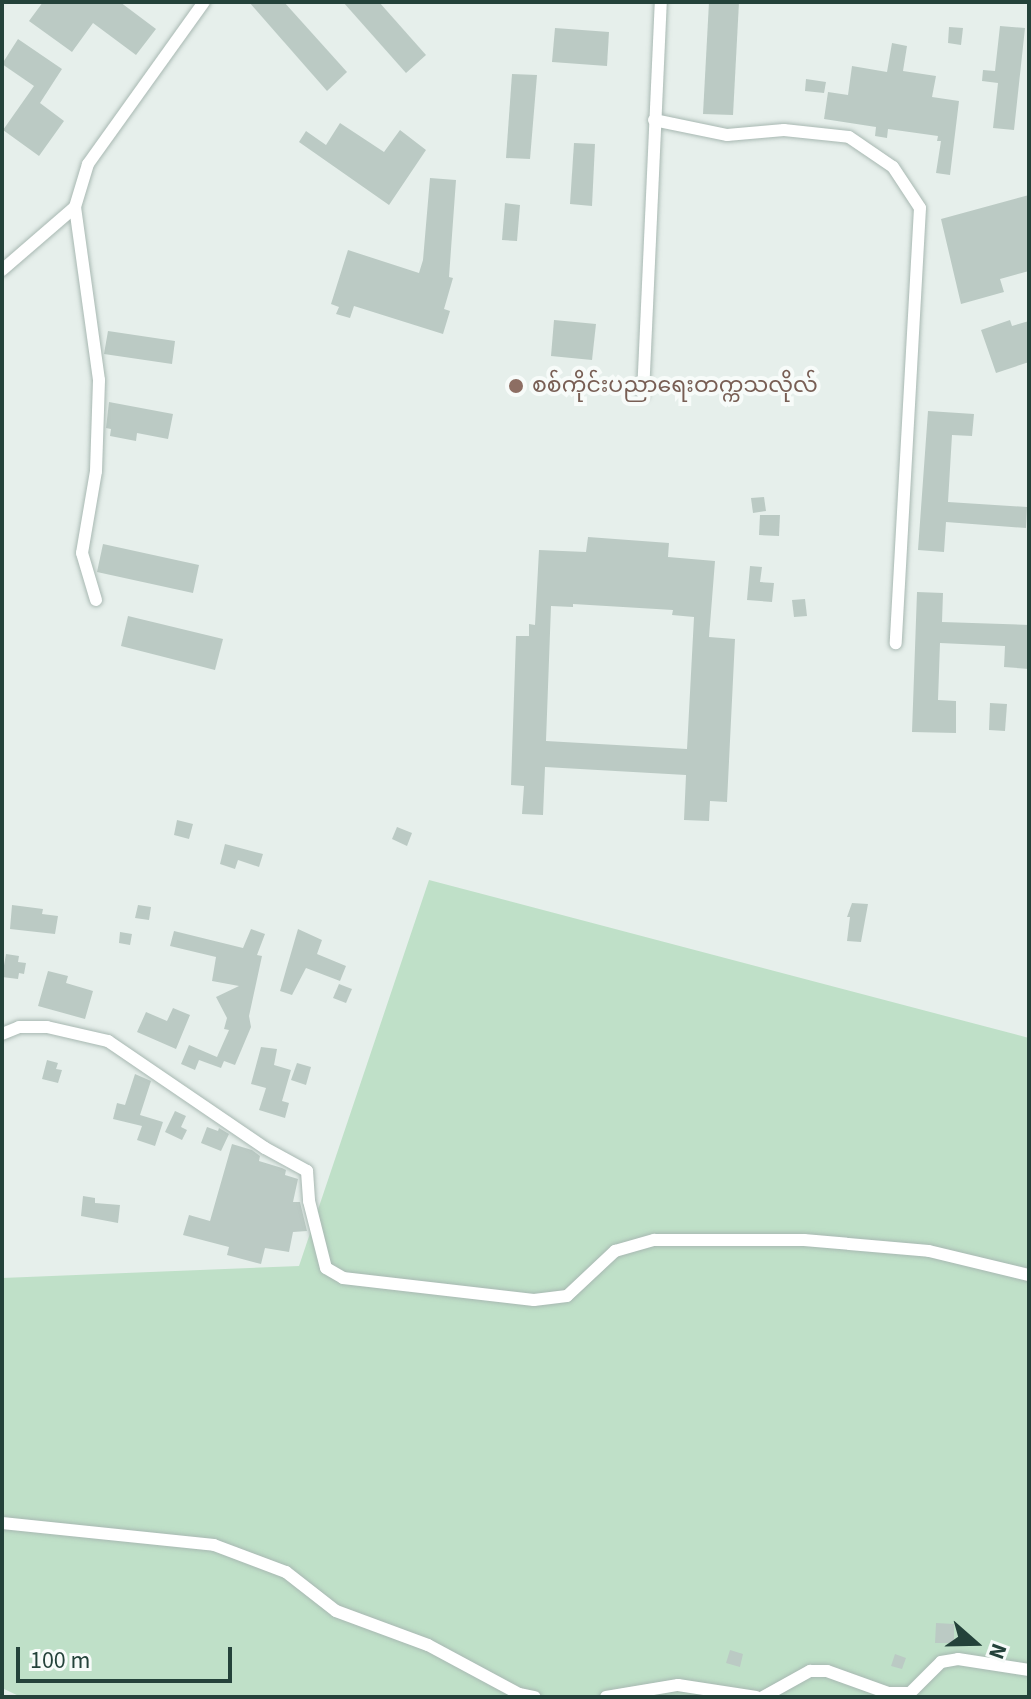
<!DOCTYPE html>
<html>
<head>
<meta charset="utf-8">
<style>
  body { margin:0 }
  #map { position:relative; width:1031px; height:1699px; overflow:hidden; background:#e6efeb; font-family:"Source Sans 3","Noto Sans Myanmar",sans-serif }
  div>[style] { position:absolute }
  [style*='--x'] { left:calc(var(--x)*1px); top:calc(var(--y)*1px); width:calc(var(--w)*1px); rotate:calc(var(--a)*1deg) }
  .green>* { inset:0; background:#bfe0c8 }
  .building>* { inset:0; background:#bbcac4 }
  .roads { filter:drop-shadow(0 0 2px #a8b8b2) drop-shadow(0 0 2px #a8b8b2) }
  .street>* { height:12px; margin:-6px; padding:0 6px; transform-origin:6px; border-radius:6px; background:#fff }
  .dots>* { width:22px; height:22px; translate:-50% -50%; box-sizing:border-box; border:4px solid #f7fbf9; border-radius:50% }
  span { translate:-50% -50%; white-space:nowrap; text-align:center; line-height:1.15; -webkit-text-stroke:8px #f7fbf9; paint-order:stroke }
  .education-label { font-size:22px; color:#785e54 }
  .left { translate:0 -50%; text-align:left }
  .frame { position:absolute; inset:0; border:4px solid #24423a; pointer-events:none }
  .north { position:absolute; left:935px; top:1603px; width:80px; height:80px; -webkit-text-stroke:6px #f7fbf9; paint-order:stroke; rotate:110deg; font-size:22px; font-weight:700; line-height:32px; text-align:center; color:#24423a }
  .north::after { content:''; display:block; margin:auto; width:28px; height:36px; background:#24423a; clip-path:polygon(50% 0,100% 100%,50% 72%,0 100%) }
  .scale { position:absolute; left:16px; top:1647px; width:216px; height:36px; box-sizing:border-box; border:4px solid #24423a; border-top:0; padding-left:10px; font-size:24px; line-height:28px; white-space:nowrap; color:#24423a; -webkit-text-stroke:6px #f7fbf9; paint-order:stroke }
</style>
</head>
<body>
<div id="map">
  <div class="green">
    <div style="clip-path:polygon(429px 880px,1029px 1038px,1029px 1697px,21px 1697px,2px 1688px,2px 1278px,299px 1266px)"></div>
  </div>
  <div class="building">
    <div style="clip-path:polygon(43px 2px,120px 2px,156px 29px,136px 55px,93px 23px,72px 52px,29px 21px)"></div>
    <div style="clip-path:polygon(249px 2px,284px 2px,347px 72px,327px 91px)"></div>
    <div style="clip-path:polygon(343px 2px,379px 2px,426px 55px,406px 73px)"></div>
    <div style="clip-path:polygon(709px 2px,739px 2px,733px 115px,703px 114px)"></div>
    <div style="clip-path:polygon(1000px 26px,1025px 28px,1014px 130px,993px 128px,998px 83px,982px 81px,983px 70px,995px 71px)"></div>
    <div style="clip-path:polygon(949px 27px,963px 28px,961px 45px,948px 43px)"></div>
    <div style="clip-path:polygon(555px 28px,609px 32px,607px 66px,552px 62px)"></div>
    <div style="clip-path:polygon(18px 39px,62px 69px,40px 103px,64px 121px,39px 156px,3px 130px,34px 86px,2px 64px)"></div>
    <div style="clip-path:polygon(892px 43px,907px 46px,903px 71px,936px 76px,932px 97px,959px 101px,950px 175px,936px 173px,941px 141px,937px 141px,938px 136px,888px 129px,887px 138px,875px 136px,876px 127px,824px 119px,828px 92px,848px 95px,852px 66px,887px 72px)"></div>
    <div style="clip-path:polygon(512px 74px,537px 75px,530px 159px,506px 158px)"></div>
    <div style="clip-path:polygon(806px 79px,826px 82px,824px 93px,805px 91px)"></div>
    <div style="clip-path:polygon(340px 123px,384px 152px,400px 130px,426px 150px,389px 205px,299px 142px,306px 131px,326px 145px)"></div>
    <div style="clip-path:polygon(574px 143px,595px 144px,592px 206px,570px 204px)"></div>
    <div style="clip-path:polygon(430px 178px,456px 180px,449px 277px,453px 278px,444px 309px,450px 311px,443px 334px,354px 306px,350px 318px,336px 314px,339px 307px,331px 304px,348px 250px,419px 273px,423px 260px)"></div>
    <div style="clip-path:polygon(1029px 195px,1029px 271px,1000px 279px,1004px 292px,961px 304px,941px 219px)"></div>
    <div style="clip-path:polygon(505px 203px,520px 205px,517px 241px,502px 240px)"></div>
    <div style="clip-path:polygon(554px 320px,596px 324px,592px 360px,551px 356px)"></div>
    <div style="clip-path:polygon(1010px 320px,1012px 326px,1029px 321px,1029px 362px,996px 373px,981px 330px)"></div>
    <div style="clip-path:polygon(108px 331px,175px 341px,172px 364px,104px 354px)"></div>
    <div style="clip-path:polygon(109px 402px,173px 414px,168px 439px,137px 433px,136px 441px,110px 436px,111px 429px,106px 428px)"></div>
    <div style="clip-path:polygon(928px 411px,974px 414px,972px 436px,952px 435px,948px 502px,1027px 507px,1026px 528px,946px 522px,944px 552px,918px 550px)"></div>
    <div style="clip-path:polygon(764px 497px,766px 511px,753px 513px,751px 498px)"></div>
    <div style="clip-path:polygon(760px 515px,780px 515px,779px 536px,759px 535px)"></div>
    <div style="clip-path:polygon(evenodd,588px 537px,669px 543px,668px 557px,715px 561px,709px 637px,735px 639px,727px 802px,710px 801px,709px 821px,684px 820px,686px 775px,545px 767px,543px 815px,522px 814px,524px 786px,511px 785px,516px 636px,529px 636px,529px 624px,535px 625px,539px 550px,586px 552px,588px 537px,573px 604px,673px 610px,672px 615px,694px 617px,687px 749px,546px 741px,551px 606px,573px 607px,573px 604px)"></div>
    <div style="clip-path:polygon(103px 544px,199px 565px,193px 593px,97px 572px)"></div>
    <div style="clip-path:polygon(750px 566px,762px 567px,760px 582px,774px 583px,772px 602px,747px 600px)"></div>
    <div style="clip-path:polygon(917px 592px,943px 593px,942px 622px,1029px 625px,1029px 669px,1004px 667px,1005px 646px,940px 643px,938px 700px,956px 701px,956px 733px,912px 732px)"></div>
    <div style="clip-path:polygon(805px 599px,807px 616px,794px 617px,792px 600px)"></div>
    <div style="clip-path:polygon(128px 616px,223px 639px,215px 670px,121px 646px)"></div>
    <div style="clip-path:polygon(990px 703px,1007px 704px,1005px 731px,989px 730px)"></div>
    <div style="clip-path:polygon(177px 820px,193px 824px,189px 839px,174px 835px)"></div>
    <div style="clip-path:polygon(397px 827px,412px 833px,407px 846px,392px 839px)"></div>
    <div style="clip-path:polygon(225px 844px,263px 854px,259px 867px,238px 860px,235px 869px,220px 864px)"></div>
    <div style="clip-path:polygon(852px 903px,868px 904px,861px 942px,847px 941px,850px 917px,847px 917px)"></div>
    <div style="clip-path:polygon(12px 905px,43px 909px,42px 914px,58px 916px,55px 934px,10px 929px)"></div>
    <div style="clip-path:polygon(138px 905px,151px 907px,149px 920px,135px 918px)"></div>
    <div style="clip-path:polygon(251px 929px,265px 934px,257px 955px,262px 956px,249px 1016px,251px 1027px,235px 1065px,224px 1061px,221px 1068px,199px 1060px,195px 1070px,181px 1064px,189px 1045px,217px 1057px,229px 1030px,224px 1029px,227px 1018px,216px 997px,239px 986px,212px 981px,216px 957px,170px 946px,174px 931px,243px 948px)"></div>
    <div style="clip-path:polygon(298px 929px,322px 940px,317px 954px,346px 966px,340px 981px,306px 968px,292px 995px,280px 991px)"></div>
    <div style="clip-path:polygon(120px 932px,132px 934px,130px 945px,119px 943px)"></div>
    <div style="clip-path:polygon(6px 954px,19px 956px,18px 962px,26px 963px,24px 974px,19px 973px,18px 979px,2px 977px)"></div>
    <div style="clip-path:polygon(48px 971px,68px 976px,66px 983px,93px 991px,85px 1019px,38px 1006px)"></div>
    <div style="clip-path:polygon(339px 984px,352px 989px,346px 1003px,333px 998px)"></div>
    <div style="clip-path:polygon(173px 1008px,190px 1015px,176px 1049px,137px 1032px,146px 1012px,167px 1021px)"></div>
    <div style="clip-path:polygon(261px 1047px,277px 1049px,274px 1065px,291px 1070px,282px 1101px,289px 1103px,285px 1118px,259px 1110px,266px 1088px,251px 1084px)"></div>
    <div style="clip-path:polygon(47px 1060px,58px 1063px,56px 1069px,62px 1070px,58px 1083px,42px 1079px)"></div>
    <div style="clip-path:polygon(297px 1063px,311px 1067px,306px 1085px,291px 1080px)"></div>
    <div style="clip-path:polygon(135px 1074px,151px 1081px,140px 1115px,163px 1122px,155px 1146px,137px 1140px,142px 1126px,113px 1119px,117px 1103px,125px 1105px)"></div>
    <div style="clip-path:polygon(175px 1111px,186px 1116px,181px 1127px,187px 1130px,182px 1140px,165px 1132px)"></div>
    <div style="clip-path:polygon(207px 1127px,218px 1131px,219px 1128px,229px 1134px,221px 1151px,201px 1143px)"></div>
    <div style="clip-path:polygon(232px 1144px,252px 1150px,260px 1156px,259px 1161px,282px 1168px,286px 1170px,285px 1175px,298px 1179px,293px 1202px,300px 1202px,307px 1231px,293px 1232px,289px 1252px,265px 1248px,261px 1264px,227px 1255px,229px 1247px,183px 1235px,189px 1215px,210px 1221px)"></div>
    <div style="clip-path:polygon(83px 1196px,95px 1198px,95px 1203px,120px 1205px,118px 1223px,81px 1216px)"></div>
    <div style="clip-path:polygon(936px 1623px,954px 1624px,954px 1643px,935px 1643px)"></div>
    <div style="clip-path:polygon(730px 1650px,743px 1654px,740px 1667px,726px 1663px)"></div>
    <div style="clip-path:polygon(895px 1654px,906px 1658px,902px 1669px,891px 1666px)"></div>
  </div>
  <div class="roads">
    <div class="street">
      <div style="--x:654;--y:120;--w:75;--a:11.6"></div>
      <div style="--x:727;--y:135;--w:57;--a:-5"></div>
      <div style="--x:784;--y:130;--w:65;--a:6.1"></div>
      <div style="--x:849;--y:137;--w:53;--a:34.3"></div>
      <div style="--x:893;--y:167;--w:49;--a:56.6"></div>
      <div style="--x:920;--y:208;--w:436;--a:93.2"></div>
      <div style="--x:2;--y:270;--w:96;--a:-40.8"></div>
      <div style="--x:643;--y:394;--w:392;--a:-87.4"></div>
      <div style="--x:96;--y:600;--w:49;--a:-106.6"></div>
      <div style="--x:82;--y:553;--w:83;--a:-80.3"></div>
      <div style="--x:96;--y:471;--w:91;--a:-88.1"></div>
      <div style="--x:99;--y:380;--w:175;--a:-97.9"></div>
      <div style="--x:75;--y:207;--w:45;--a:-73.2"></div>
      <div style="--x:88;--y:164;--w:199;--a:-54.4"></div>
      <div style="--x:2;--y:1034;--w:18;--a:-22"></div>
      <div style="--x:19;--y:1027;--w:28;--a:0"></div>
      <div style="--x:47;--y:1027;--w:63;--a:12.9"></div>
      <div style="--x:108;--y:1041;--w:190;--a:34.3"></div>
      <div style="--x:265;--y:1148;--w:48;--a:28.7"></div>
      <div style="--x:307;--y:1171;--w:30;--a:86"></div>
      <div style="--x:309;--y:1201;--w:69;--a:75.8"></div>
      <div style="--x:326;--y:1268;--w:20;--a:30"></div>
      <div style="--x:343;--y:1278;--w:192;--a:6.6"></div>
      <div style="--x:534;--y:1300;--w:33;--a:-7"></div>
      <div style="--x:567;--y:1296;--w:66;--a:-43.2"></div>
      <div style="--x:615;--y:1251;--w:41;--a:-15.8"></div>
      <div style="--x:654;--y:1240;--w:150;--a:0"></div>
      <div style="--x:804;--y:1240;--w:125;--a:5"></div>
      <div style="--x:929;--y:1251;--w:103;--a:13.5"></div>
      <div style="--x:2;--y:1523;--w:213;--a:5.9"></div>
      <div style="--x:214;--y:1545;--w:77;--a:20.6"></div>
      <div style="--x:286;--y:1572;--w:63;--a:38"></div>
      <div style="--x:336;--y:1611;--w:98;--a:20.3"></div>
      <div style="--x:428;--y:1645;--w:103;--a:28.3"></div>
      <div style="--x:519;--y:1694;--w:16;--a:11"></div>
      <div style="--x:606;--y:1697;--w:73;--a:-9.5"></div>
      <div style="--x:678;--y:1685;--w:79;--a:8.7"></div>
      <div style="--x:763;--y:1697;--w:54;--a:-29"></div>
      <div style="--x:810;--y:1671;--w:17;--a:0"></div>
      <div style="--x:827;--y:1671;--w:65;--a:19.8"></div>
      <div style="--x:888;--y:1693;--w:22;--a:0"></div>
      <div style="--x:910;--y:1693;--w:44;--a:-45"></div>
      <div style="--x:941;--y:1662;--w:17;--a:-10"></div>
      <div style="--x:958;--y:1659;--w:72;--a:8.8"></div>
    </div>
  </div>
  <div class="dots">
    <div style="left:516px;top:386px;background:#8d6e63"></div>
  </div>
  <div class="education-label">
    <span class="left" style="left:532px;top:386px">စစ်ကိုင်းပညာရေးတက္ကသလိုလ်</span>
  </div>
  <div class="frame"></div>
  <div class="north">N</div>
  <div class="scale">100 m</div>
</div>
</body>
</html>
